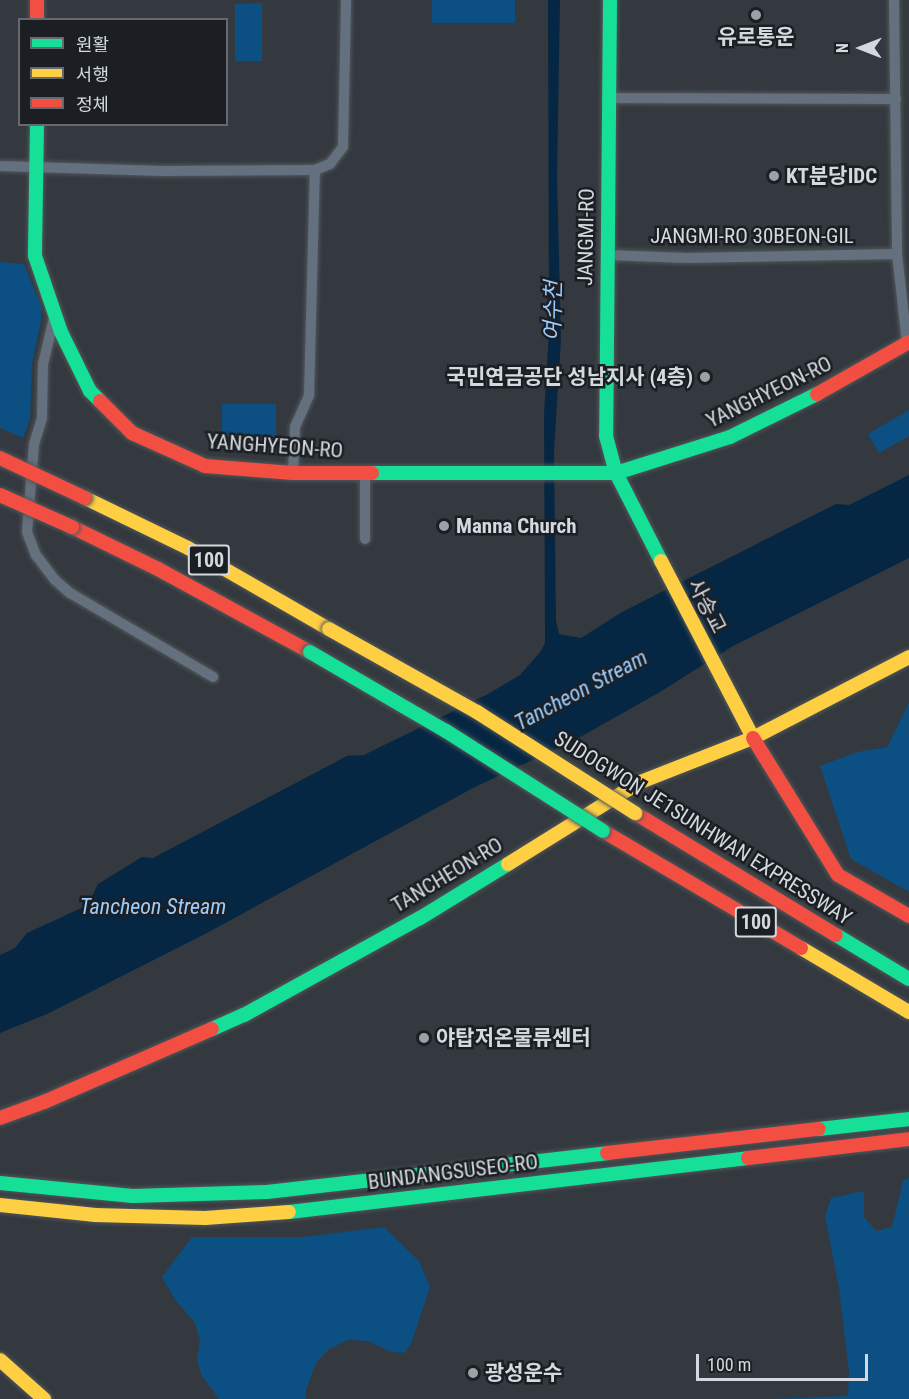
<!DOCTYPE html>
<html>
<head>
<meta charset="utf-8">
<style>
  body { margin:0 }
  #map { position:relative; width:909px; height:1399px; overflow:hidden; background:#33393e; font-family:"Roboto Condensed","Noto Sans KR",sans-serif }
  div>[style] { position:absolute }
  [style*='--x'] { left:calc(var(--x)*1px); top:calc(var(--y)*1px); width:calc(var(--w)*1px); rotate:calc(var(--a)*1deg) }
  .green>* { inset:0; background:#0c4f83 }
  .water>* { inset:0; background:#062743 }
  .roads { filter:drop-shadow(0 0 2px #51565a) drop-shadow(0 0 2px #51565a) }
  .street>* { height:10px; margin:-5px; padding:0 5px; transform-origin:5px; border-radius:5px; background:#64707d }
  .fast>* { height:14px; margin:-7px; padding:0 7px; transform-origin:7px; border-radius:7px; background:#16e098 }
  .slow>* { height:14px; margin:-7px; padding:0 7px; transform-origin:7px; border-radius:7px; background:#ffcf43 }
  .jam>* { height:14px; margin:-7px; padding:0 7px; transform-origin:7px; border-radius:7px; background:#f24e42 }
  .bridges { filter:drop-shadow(0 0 2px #51565a) drop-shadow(0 0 2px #51565a) }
  .fast-bridge>* { height:14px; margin:-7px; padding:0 7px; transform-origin:7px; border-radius:7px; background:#16e098 }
  .slow-bridge>* { height:14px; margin:-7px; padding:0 7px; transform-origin:7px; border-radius:7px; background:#ffcf43 }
  .jam-bridge>* { height:14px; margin:-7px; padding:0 7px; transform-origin:7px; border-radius:7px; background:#f24e42 }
  .dots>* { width:16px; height:16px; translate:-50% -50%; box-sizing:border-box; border:3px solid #1b1f24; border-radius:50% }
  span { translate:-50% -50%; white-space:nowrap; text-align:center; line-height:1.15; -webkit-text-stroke:5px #1b1f24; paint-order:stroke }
  .shield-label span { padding:2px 4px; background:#1b1f24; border:2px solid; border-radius:4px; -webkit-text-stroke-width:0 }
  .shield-label { font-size:20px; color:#d4d9df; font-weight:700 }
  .poi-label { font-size:21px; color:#d4d9df; font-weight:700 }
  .left { translate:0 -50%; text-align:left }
  .right { translate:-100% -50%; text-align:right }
  .street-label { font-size:21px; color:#d4d9df }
  .water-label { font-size:22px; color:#9accfe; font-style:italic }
  .legend { position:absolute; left:18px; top:18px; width:210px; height:108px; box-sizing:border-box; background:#1b1f24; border:2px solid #65696f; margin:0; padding:8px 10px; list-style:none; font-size:18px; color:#d4d9df }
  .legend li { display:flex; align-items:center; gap:12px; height:30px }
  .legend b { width:30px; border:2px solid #65696f }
  .north { position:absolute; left:831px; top:18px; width:60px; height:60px; -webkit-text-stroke:4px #1b1f24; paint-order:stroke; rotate:270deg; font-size:16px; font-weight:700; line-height:24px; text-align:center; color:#d4d9df }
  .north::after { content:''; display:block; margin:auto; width:21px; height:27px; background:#d4d9df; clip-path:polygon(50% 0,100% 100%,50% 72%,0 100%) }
  .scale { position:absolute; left:696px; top:1354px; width:172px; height:27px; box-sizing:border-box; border:3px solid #d4d9df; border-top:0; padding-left:8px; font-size:18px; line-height:21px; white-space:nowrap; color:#d4d9df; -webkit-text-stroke:4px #1b1f24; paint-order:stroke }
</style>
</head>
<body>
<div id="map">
  <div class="green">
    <div style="clip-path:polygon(432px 0,515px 0,515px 23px,432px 23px)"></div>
    <div style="clip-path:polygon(262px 3px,262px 61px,235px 61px,235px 4px)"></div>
    <div style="clip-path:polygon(0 262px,24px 264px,41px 306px,41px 320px,32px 364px,30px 419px,23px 438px,0 428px)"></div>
    <div style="clip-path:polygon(222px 404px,276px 404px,276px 437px,222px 436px)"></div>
    <div style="clip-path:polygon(909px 410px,909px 436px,879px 453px,868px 434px)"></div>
    <div style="clip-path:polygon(909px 703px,909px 892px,851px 859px,820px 766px,857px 752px,887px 747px)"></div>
    <div style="clip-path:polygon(909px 1177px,909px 1399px,773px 1399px,848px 1396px,849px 1373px,839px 1288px,825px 1216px,831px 1198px,864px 1191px,864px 1217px,876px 1231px,892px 1227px,903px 1181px)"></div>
    <div style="clip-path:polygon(384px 1227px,419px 1261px,430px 1287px,411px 1344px,404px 1353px,391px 1352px,368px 1341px,348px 1340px,329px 1349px,316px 1363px,306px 1390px,306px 1399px,219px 1399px,202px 1376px,197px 1360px,200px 1341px,195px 1323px,174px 1298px,162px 1277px,192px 1237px,303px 1237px)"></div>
  </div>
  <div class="water">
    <div style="clip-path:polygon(548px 0,560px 0,557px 177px,561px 340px,554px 451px,556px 621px,559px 634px,581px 638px,622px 612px,836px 504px,849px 505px,909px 475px,909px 558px,733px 646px,660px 692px,575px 740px,473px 788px,205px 934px,47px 1014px,0 1033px,0 955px,15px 948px,27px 933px,88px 905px,98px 884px,142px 857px,153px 858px,347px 756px,364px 755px,488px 694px,520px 675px,541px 651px,545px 643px,545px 630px,544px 414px,549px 330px)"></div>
  </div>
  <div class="roads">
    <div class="street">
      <div style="--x:894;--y:0;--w:254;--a:89.3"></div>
      <div style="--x:897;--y:254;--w:90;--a:83.6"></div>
      <div style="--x:609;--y:98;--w:287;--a:0.2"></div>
      <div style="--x:0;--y:166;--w:162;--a:1.8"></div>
      <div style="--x:162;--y:171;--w:153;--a:-0.4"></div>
      <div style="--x:607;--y:255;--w:80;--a:2.1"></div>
      <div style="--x:687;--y:258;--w:210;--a:-1.1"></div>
      <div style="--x:54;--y:318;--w:47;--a:103.4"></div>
      <div style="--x:43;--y:364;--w:54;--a:91.1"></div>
      <div style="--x:42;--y:418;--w:27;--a:107"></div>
      <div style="--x:34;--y:444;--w:88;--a:94.5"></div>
      <div style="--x:27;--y:532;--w:25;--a:69"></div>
      <div style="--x:36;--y:555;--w:31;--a:53"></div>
      <div style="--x:55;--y:580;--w:20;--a:41"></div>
      <div style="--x:70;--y:593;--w:166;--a:30.4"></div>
      <div style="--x:293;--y:473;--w:46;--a:-87.5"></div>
      <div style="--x:295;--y:427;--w:35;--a:-66"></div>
      <div style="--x:309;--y:395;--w:225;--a:-88.5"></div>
      <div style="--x:315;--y:170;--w:16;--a:-22"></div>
      <div style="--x:330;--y:164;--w:21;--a:-53"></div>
      <div style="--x:343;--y:147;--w:147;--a:-88.8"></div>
      <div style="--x:365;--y:473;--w:66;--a:90"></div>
    </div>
    <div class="fast">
      <div style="--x:610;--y:0;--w:436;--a:90.5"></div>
      <div style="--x:606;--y:436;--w:38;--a:75"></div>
      <div style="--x:616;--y:473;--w:99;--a:62.9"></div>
      <div style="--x:37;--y:124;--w:132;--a:90.9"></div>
      <div style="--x:35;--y:256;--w:80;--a:71.1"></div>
      <div style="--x:61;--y:332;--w:66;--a:63.8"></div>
      <div style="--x:90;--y:391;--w:14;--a:45"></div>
      <div style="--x:372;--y:473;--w:244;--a:0"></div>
      <div style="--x:616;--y:473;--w:120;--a:-17.5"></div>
      <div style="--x:730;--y:437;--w:97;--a:-26.3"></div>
      <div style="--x:836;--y:935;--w:85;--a:31.1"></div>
      <div style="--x:212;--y:1029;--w:35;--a:-24"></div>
      <div style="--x:244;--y:1015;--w:201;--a:-28.9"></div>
      <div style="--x:420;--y:918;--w:103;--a:-31.5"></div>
      <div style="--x:819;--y:1129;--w:91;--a:-6.3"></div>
      <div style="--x:0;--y:1183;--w:133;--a:5.6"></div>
      <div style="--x:132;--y:1196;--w:135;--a:-1.7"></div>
      <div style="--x:267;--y:1192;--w:342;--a:-6.5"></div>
      <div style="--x:289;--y:1212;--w:462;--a:-6.7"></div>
    </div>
    <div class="slow">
      <div style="--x:85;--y:498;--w:114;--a:25.9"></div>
      <div style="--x:188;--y:548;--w:163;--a:29.9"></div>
      <div style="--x:661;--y:561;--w:199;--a:62.5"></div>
      <div style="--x:508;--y:864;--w:153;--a:-31.9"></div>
      <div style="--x:638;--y:783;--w:123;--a:-21.4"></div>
      <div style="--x:753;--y:738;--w:176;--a:-27.4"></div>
      <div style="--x:801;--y:948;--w:126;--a:30.7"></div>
      <div style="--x:0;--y:1205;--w:96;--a:6"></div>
      <div style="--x:95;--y:1215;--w:110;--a:1.6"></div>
      <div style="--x:205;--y:1218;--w:84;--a:-4.1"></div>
      <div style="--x:0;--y:1360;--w:59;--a:41.6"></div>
    </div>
    <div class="jam">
      <div style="--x:37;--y:0;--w:20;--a:90"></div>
      <div style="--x:817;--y:394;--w:106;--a:-29.5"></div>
      <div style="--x:100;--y:401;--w:45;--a:45"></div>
      <div style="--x:132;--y:433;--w:80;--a:24.3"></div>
      <div style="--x:205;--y:466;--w:88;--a:4.5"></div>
      <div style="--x:293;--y:473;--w:79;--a:0"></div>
      <div style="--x:72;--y:527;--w:96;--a:26"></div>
      <div style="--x:158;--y:569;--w:173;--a:28.6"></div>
      <div style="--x:753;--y:738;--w:161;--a:58.2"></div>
      <div style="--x:838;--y:875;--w:82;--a:30"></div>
      <div style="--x:635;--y:813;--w:235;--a:31.3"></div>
      <div style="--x:603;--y:831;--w:230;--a:30.6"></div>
      <div style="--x:0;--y:1118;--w:47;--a:-20"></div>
      <div style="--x:44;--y:1102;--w:183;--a:-23.5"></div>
      <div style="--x:607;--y:1153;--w:213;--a:-6.5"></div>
      <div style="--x:748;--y:1158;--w:162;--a:-6.7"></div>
    </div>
  </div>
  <div class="bridges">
    <div class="fast-bridge">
      <div style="--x:310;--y:652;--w:157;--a:30.2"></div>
      <div style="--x:446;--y:731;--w:186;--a:32.5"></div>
    </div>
    <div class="slow-bridge">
      <div style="--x:329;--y:629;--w:170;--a:29.3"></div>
      <div style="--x:477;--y:712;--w:188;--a:32.6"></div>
    </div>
    <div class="jam-bridge">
      <div style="--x:0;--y:458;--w:94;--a:25.2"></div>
      <div style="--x:0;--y:495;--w:79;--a:24"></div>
    </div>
  </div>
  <div class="dots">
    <div style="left:756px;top:15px;background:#9ca1a7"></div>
    <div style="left:774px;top:176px;background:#9ca1a7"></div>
    <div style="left:705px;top:377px;background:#9ca1a7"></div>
    <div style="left:444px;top:526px;background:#9ca1a7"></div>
    <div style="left:424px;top:1038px;background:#9ca1a7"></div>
    <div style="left:473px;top:1373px;background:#9ca1a7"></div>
  </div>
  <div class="shield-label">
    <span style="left:209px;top:560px">100</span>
    <span style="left:756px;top:922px">100</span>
  </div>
  <div class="poi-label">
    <span style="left:756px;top:37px">유로통운</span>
    <span class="left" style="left:786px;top:176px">KT분당IDC</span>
    <span class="right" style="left:693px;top:377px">국민연금공단 성남지사 (4층)</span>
    <span class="left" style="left:456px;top:526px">Manna Church</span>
    <span class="left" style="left:436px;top:1038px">야탑저온물류센터</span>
    <span class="left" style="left:485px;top:1373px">광성운수</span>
  </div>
  <div class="street-label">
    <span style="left:752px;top:236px">JANGMI-RO 30BEON-GIL</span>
    <span style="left:586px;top:237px;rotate:-89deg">JANGMI-RO</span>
    <span style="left:769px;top:392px;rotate:-26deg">YANGHYEON-RO</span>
    <span style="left:275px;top:446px;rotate:4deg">YANGHYEON-RO</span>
    <span style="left:707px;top:606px;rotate:63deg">사송교</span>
    <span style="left:703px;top:828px;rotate:32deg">SUDOGWON JE1SUNHWAN EXPRESSWAY</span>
    <span style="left:447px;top:875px;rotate:-31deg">TANCHEON-RO</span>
    <span style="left:453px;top:1172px;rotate:-7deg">BUNDANGSUSEO-RO</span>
  </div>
  <div class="water-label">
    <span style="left:553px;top:311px;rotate:-89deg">여수천</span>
    <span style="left:581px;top:690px;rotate:-28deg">Tancheon Stream</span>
    <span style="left:153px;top:907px">Tancheon Stream</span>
  </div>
  <ul class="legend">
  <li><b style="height:8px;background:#16e098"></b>원활</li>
  <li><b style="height:8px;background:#ffcf43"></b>서행</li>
  <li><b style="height:8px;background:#f24e42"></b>정체</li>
  </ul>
  <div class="north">N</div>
  <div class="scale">100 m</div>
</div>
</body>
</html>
